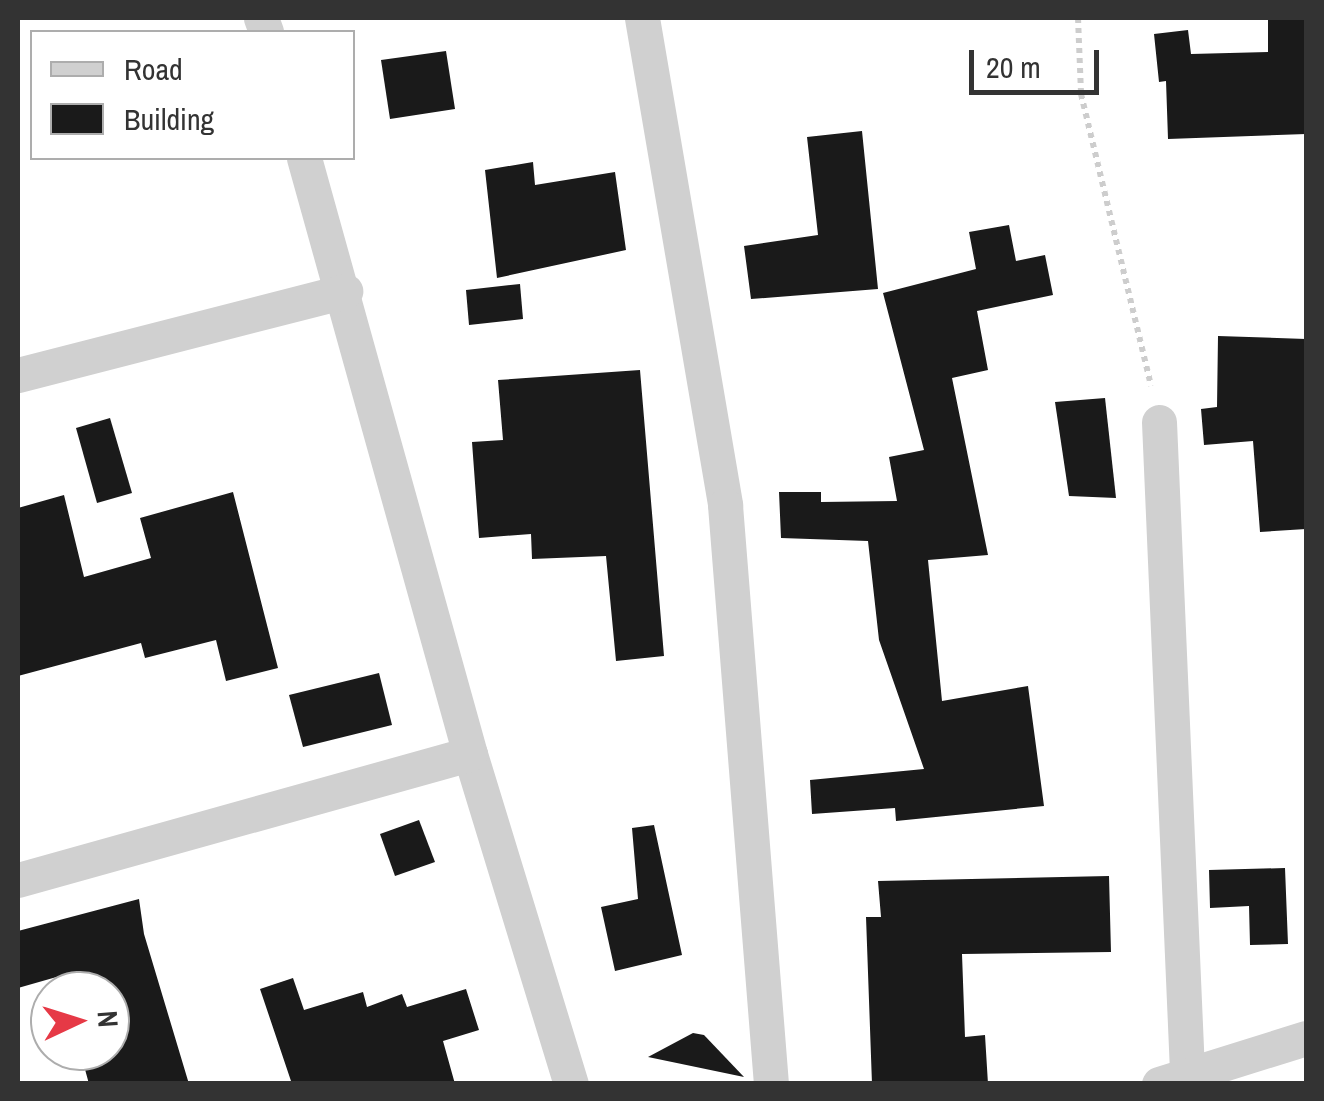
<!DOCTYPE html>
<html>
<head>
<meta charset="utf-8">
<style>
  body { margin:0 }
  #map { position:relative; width:1324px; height:1101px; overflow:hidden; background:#fff; font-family:"Archivo Narrow",sans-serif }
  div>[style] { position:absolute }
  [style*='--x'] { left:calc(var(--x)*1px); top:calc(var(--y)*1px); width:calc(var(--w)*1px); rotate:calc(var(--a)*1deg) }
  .building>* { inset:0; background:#1a1a1a }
  .path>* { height:6px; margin-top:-3px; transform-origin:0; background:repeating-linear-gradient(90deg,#cdcdcd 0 5px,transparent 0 10px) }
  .street>* { height:35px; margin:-17.5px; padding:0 17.5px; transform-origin:17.5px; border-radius:17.5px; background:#d0d0d0 }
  span { translate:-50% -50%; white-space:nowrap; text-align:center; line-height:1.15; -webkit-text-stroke:10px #fff; paint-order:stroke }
  .frame { position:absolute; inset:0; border:20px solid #333; pointer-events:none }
  .legend { position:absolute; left:30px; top:30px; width:325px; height:130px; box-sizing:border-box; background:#fff; border:2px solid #adadad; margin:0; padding:12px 18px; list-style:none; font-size:30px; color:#333 }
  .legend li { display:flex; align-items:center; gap:20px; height:50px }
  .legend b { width:50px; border:2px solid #adadad }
  .north { position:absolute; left:30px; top:971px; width:100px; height:100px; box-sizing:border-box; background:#fff; border:2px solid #adadad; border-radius:50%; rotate:86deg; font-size:28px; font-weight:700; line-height:40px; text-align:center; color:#333 }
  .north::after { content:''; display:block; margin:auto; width:35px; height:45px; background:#e63946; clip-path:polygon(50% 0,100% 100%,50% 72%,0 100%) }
  .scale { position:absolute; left:969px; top:50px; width:130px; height:45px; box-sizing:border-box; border:5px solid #333; border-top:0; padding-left:12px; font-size:30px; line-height:35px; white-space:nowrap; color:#333; -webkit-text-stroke:8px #fff; paint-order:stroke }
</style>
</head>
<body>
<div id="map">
  <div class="building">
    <div style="clip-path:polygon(1268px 18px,1306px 18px,1306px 134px,1168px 139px,1166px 81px,1159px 82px,1154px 34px,1188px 30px,1191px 54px,1268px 52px)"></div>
    <div style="clip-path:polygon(446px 51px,455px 109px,390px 119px,381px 60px)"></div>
    <div style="clip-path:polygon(862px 131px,878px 289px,751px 299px,744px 246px,818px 235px,807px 137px)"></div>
    <div style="clip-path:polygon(533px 162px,535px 185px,615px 172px,626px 250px,497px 278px,485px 170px)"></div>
    <div style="clip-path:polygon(1009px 225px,1016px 261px,1045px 255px,1053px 295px,977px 311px,988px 370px,952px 378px,988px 555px,928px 560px,942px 701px,1028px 686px,1044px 806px,896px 821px,895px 808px,812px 814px,810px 780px,924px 769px,879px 640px,868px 541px,781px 538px,779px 492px,821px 492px,821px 502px,897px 501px,889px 457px,924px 450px,883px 293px,976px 269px,969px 232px)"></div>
    <div style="clip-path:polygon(520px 284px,523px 319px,469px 325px,466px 290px)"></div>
    <div style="clip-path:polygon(1218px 336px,1306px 339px,1306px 529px,1260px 532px,1253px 441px,1204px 445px,1201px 409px,1217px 407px)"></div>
    <div style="clip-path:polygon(640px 370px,664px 656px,616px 661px,606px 556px,532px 559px,531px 534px,479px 538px,472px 442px,503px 440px,498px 380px)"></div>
    <div style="clip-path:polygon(1105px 398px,1116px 498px,1069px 496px,1055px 402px)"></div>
    <div style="clip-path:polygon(110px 418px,132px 493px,97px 503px,76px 428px)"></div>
    <div style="clip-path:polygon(233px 492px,278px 668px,226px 681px,216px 640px,145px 658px,141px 643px,18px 676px,18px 508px,64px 495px,84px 577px,151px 558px,140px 518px)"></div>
    <div style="clip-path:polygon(379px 673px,392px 725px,303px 747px,289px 695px)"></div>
    <div style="clip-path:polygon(419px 820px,435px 862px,395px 876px,380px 834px)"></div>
    <div style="clip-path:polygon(654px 825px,682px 955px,615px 971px,601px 907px,638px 899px,632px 828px)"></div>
    <div style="clip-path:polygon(1285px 868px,1288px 944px,1250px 945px,1249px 906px,1210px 908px,1209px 870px)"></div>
    <div style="clip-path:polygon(1109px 876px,1111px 952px,962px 954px,965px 1037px,985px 1035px,988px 1084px,872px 1084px,866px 917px,881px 917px,878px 881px)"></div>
    <div style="clip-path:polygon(139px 899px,144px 934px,189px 1084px,89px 1084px,80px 1051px,110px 1051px,110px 991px,64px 991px,60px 976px,18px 988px,18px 931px)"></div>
    <div style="clip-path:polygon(293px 978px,304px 1010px,363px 992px,367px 1007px,402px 994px,407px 1007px,466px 989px,479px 1030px,443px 1041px,455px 1084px,292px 1084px,260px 989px)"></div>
    <div style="clip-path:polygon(693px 1033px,704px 1035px,744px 1077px,648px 1057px)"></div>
  </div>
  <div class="path">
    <div style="--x:1078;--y:18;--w:76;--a:87.7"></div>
    <div style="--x:1081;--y:94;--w:300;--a:76.5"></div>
  </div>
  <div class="street">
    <div style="--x:261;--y:18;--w:15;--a:70"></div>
    <div style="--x:642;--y:18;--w:494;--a:80.3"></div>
    <div style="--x:725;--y:505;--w:581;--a:85.46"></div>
    <div style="--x:304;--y:158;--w:619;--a:74.44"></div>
    <div style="--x:470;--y:754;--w:345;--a:73"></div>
    <div style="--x:18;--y:375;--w:338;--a:-14.4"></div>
    <div style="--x:1159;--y:422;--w:650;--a:87.53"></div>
    <div style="--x:18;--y:880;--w:469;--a:-15.6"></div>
    <div style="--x:1159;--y:1084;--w:154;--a:-17.4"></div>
  </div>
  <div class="frame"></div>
  <ul class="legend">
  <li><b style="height:12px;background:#d0d0d0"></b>Road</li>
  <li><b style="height:28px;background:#1a1a1a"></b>Building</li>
  </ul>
  <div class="north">N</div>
  <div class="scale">20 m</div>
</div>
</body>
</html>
